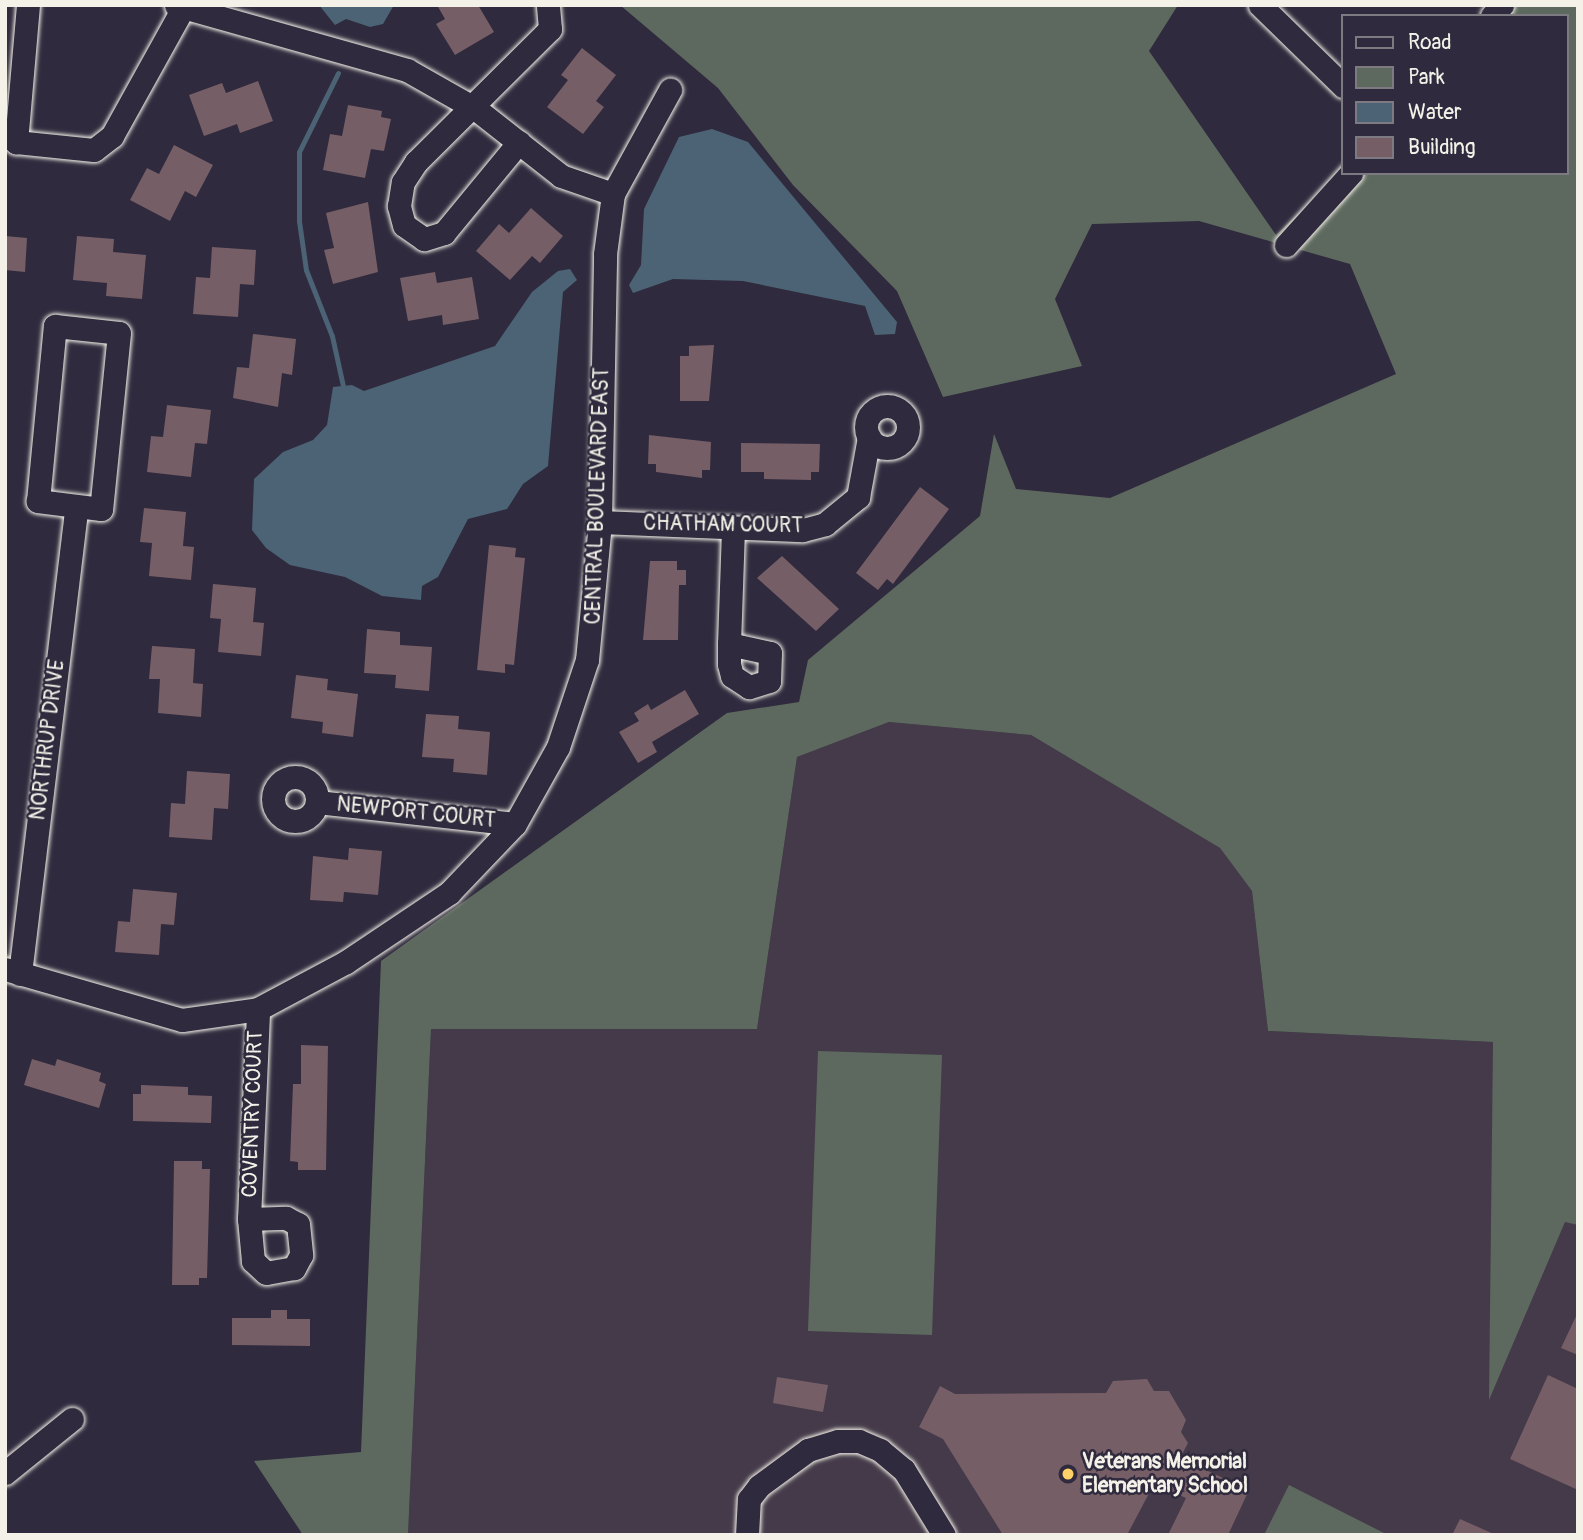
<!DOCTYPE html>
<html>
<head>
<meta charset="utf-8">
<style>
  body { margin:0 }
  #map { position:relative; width:1583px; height:1540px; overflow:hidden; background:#2f2a3d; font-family:Pangolin,sans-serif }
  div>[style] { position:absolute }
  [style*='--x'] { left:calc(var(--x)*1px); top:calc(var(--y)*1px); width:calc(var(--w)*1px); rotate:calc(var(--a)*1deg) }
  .built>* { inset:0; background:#443a49 }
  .green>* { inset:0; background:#5d695e }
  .water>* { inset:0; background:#4b6375 }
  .stream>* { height:5px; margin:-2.5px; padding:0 2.5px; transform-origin:2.5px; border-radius:2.5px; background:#4b6375 }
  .building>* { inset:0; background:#765e66 }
  .roads { filter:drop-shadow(0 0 2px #f4f1e8) drop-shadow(0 0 2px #f4f1e8) }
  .minor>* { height:23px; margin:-11.5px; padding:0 11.5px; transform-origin:11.5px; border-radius:11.5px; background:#2f2a3d }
  .minor>.ring { margin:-11.5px; padding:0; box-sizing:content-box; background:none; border:23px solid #2f2a3d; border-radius:50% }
  .dots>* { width:19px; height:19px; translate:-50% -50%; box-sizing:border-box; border:4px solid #2f2a3d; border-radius:50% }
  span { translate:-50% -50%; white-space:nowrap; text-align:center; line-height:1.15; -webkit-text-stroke:5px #2f2a3d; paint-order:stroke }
  .street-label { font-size:21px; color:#f4f1e8 }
  .poi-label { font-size:21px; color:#f4f1e8; font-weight:700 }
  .left { translate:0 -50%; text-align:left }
  .frame { position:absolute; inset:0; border:7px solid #f4f1e8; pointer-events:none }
  .legend { position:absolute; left:1341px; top:14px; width:228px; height:161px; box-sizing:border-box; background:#2f2a3d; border:2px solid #7e7a81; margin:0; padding:9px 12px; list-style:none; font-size:21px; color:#f4f1e8 }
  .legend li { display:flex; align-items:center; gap:14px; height:35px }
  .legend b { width:35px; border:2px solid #7e7a81 }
</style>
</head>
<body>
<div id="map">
  <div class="built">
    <div style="clip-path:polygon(889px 722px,1031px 735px,1220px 848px,1252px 891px,1268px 1031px,1494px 1042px,1490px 1395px,1565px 1221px,1578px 1225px,1578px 1535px,408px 1535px,431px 1029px,757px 1028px,797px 757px)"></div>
  </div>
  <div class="green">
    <div style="clip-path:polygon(620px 5px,1178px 5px,1149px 51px,1276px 235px,1343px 171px,1567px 173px,1567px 16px,1505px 16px,1516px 5px,1578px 5px,1578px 1225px,1565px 1222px,1489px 1400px,1493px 1042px,1268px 1031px,1252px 891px,1220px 848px,1031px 735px,889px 722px,797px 757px,757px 1029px,431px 1029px,408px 1535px,303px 1535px,254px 1461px,361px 1452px,381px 961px,727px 713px,799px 702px,808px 660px,980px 516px,994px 434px,1016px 489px,1110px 498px,1396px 374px,1350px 264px,1199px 221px,1092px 224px,1055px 299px,1082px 366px,943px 397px,897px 291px,793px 185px,718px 88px)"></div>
    <div style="clip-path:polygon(818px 1051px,942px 1055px,932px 1335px,808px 1331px)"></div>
    <div style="clip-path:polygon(1289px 1485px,1388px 1535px,1264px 1535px)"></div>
  </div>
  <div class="water">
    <div style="clip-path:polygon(319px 5px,394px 5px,383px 24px,370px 27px,346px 19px,335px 25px)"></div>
    <div style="clip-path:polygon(712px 129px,748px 142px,897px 322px,895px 334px,875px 335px,865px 306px,743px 281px,673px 279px,633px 293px,629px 285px,641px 265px,644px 209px,679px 137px)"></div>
    <div style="clip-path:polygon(570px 269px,577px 280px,563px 292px,548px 466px,523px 484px,507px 509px,468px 519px,438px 577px,422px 586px,421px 600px,382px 596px,345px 577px,290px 565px,266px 548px,252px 530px,254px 479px,283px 452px,313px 440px,327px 425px,333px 387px,352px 385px,364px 391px,495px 346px,532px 292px,558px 271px)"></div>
  </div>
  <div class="stream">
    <div style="--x:338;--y:73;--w:88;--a:116.3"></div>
    <div style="--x:299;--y:152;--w:69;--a:90"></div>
    <div style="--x:299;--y:221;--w:49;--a:81.9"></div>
    <div style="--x:306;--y:270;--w:71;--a:68.5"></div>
    <div style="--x:332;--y:336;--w:51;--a:77.6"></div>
  </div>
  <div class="building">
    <div style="clip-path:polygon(437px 5px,478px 5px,494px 32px,455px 55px,436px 24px,445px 19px)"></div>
    <div style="clip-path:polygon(582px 48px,616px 75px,596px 101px,604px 107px,583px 134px,547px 107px,568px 80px,561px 75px)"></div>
    <div style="clip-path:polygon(258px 81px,273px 121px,240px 133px,237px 124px,204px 136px,189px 95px,222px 83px,226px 93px)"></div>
    <div style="clip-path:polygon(348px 105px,382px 111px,381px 117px,391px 119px,384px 151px,371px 149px,365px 178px,323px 170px,330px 134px,342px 136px)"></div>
    <div style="clip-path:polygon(174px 145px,213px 165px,196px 197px,185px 191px,170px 221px,130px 200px,147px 168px,159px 174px)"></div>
    <div style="clip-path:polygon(368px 202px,378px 272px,333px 284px,324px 250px,334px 248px,326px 213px)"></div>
    <div style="clip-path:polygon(531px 208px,563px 236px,540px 263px,532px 256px,510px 280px,476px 251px,499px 224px,509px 233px)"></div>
    <div style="clip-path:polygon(5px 236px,27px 238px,25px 272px,5px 270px)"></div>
    <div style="clip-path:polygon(77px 236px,114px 239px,113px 252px,146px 255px,142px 299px,106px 296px,107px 283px,73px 280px)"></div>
    <div style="clip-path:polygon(212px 247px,256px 250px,254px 285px,240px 284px,238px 317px,193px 314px,196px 277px,210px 278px)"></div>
    <div style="clip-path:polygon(435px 272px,437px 283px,472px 277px,479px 319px,443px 325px,442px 315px,408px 321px,400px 278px)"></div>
    <div style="clip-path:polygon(253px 334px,296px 339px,292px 375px,282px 373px,278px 407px,233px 398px,237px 367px,249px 368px)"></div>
    <div style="clip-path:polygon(714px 345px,709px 401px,680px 401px,680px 356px,689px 356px,689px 346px)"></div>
    <div style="clip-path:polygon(167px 405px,211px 410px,207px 444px,195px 443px,191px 477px,147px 472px,151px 436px,163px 437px)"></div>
    <div style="clip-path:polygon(649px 435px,711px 442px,710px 470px,702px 470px,702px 478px,656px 472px,656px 464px,648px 464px)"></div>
    <div style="clip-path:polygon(741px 443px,820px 444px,819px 472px,811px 472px,811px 480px,764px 479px,764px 472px,741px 472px)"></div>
    <div style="clip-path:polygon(920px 487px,949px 509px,893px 584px,887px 579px,878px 590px,856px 573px)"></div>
    <div style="clip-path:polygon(144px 508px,186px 512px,183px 546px,194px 547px,191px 580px,149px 576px,152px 543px,140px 542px)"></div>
    <div style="clip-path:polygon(489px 545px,516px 548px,515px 557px,525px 558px,514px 665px,505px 664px,505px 673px,477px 670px)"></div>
    <div style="clip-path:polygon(782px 556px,839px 609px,816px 631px,757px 578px)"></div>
    <div style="clip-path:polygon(650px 561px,677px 561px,677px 570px,686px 570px,686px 585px,679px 585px,678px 640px,643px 640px)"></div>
    <div style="clip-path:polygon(213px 584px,256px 588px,253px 622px,264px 623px,261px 656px,218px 652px,221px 619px,210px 618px)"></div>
    <div style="clip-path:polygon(367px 629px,400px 632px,400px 645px,432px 647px,429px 691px,395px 688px,396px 675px,364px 673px)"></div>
    <div style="clip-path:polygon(152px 646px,195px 649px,193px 683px,203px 684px,201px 717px,158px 713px,160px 679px,149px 679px)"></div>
    <div style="clip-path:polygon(296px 675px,328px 679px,327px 690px,358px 694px,353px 737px,322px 733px,323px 722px,291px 718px)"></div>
    <div style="clip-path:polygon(685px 690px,699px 714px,652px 742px,657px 752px,638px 763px,619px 732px,639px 721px,634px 713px,648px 704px,651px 710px)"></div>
    <div style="clip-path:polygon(426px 714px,459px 716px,458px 729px,490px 732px,487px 775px,453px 772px,454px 759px,422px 757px)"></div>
    <div style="clip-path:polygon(187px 771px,230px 774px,228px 809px,214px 808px,212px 840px,169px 837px,171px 803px,185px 804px)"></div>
    <div style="clip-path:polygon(349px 848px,382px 851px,378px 895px,344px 892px,343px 902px,310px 900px,313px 856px,348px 860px)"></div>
    <div style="clip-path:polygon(133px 889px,177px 893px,174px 925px,161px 924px,159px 955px,115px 952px,118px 921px,130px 922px)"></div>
    <div style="clip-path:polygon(301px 1045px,328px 1046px,326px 1170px,298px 1170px,298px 1162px,290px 1161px,293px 1084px,301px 1084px)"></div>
    <div style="clip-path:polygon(32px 1059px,55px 1066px,57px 1059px,101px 1073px,99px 1081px,106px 1084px,99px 1108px,24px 1085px)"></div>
    <div style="clip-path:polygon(141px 1085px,188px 1087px,188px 1095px,212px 1096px,211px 1123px,133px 1121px,133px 1094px,141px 1094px)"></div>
    <div style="clip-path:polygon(174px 1161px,202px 1161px,202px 1169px,210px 1169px,207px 1278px,199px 1278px,199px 1285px,172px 1285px)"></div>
    <div style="clip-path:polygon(271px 1310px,287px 1310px,287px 1319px,310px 1319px,310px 1346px,232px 1345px,232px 1318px,271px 1318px)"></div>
    <div style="clip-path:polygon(1578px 1312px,1578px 1355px,1561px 1348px)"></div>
    <div style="clip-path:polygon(1548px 1375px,1578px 1389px,1578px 1490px,1510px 1459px)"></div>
    <div style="clip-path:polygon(777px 1377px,828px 1385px,823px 1412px,773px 1403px)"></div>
    <div style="clip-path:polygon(1147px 1379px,1154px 1391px,1169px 1391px,1186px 1420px,1181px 1432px,1188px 1443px,1180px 1458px,1249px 1490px,1228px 1535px,1168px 1535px,1186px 1498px,1154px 1484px,1127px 1535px,1003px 1535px,943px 1439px,919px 1427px,940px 1386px,955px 1394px,1106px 1393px,1113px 1381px)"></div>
    <div style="clip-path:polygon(1460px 1519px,1496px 1535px,1452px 1535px)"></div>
  </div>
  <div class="roads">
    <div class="minor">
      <div style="--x:28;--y:5;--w:138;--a:95"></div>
      <div style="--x:16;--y:142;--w:78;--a:5.9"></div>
      <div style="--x:94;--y:150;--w:23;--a:-38"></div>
      <div style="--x:112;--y:136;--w:146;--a:-61"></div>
      <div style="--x:176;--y:5;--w:240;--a:15.7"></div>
      <div style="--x:407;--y:70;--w:79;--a:29.5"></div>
      <div style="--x:476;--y:109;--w:108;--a:38.2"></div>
      <div style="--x:561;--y:176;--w:55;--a:19.1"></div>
      <div style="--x:1260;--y:5;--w:116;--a:44.3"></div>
      <div style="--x:1492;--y:16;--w:15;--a:-48"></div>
      <div style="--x:519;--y:142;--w:118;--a:129.5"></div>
      <div style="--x:444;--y:233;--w:21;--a:163"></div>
      <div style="--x:424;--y:239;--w:24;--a:-145"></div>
      <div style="--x:404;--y:225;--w:20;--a:-105"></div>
      <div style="--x:399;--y:206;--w:24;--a:-81"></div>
      <div style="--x:403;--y:182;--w:24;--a:-57"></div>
      <div style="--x:416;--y:162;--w:189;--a:-44.8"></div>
      <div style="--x:550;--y:29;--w:24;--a:-95"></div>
      <div style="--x:1286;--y:245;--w:97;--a:-47.9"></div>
      <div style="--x:55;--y:326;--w:64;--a:6.2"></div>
      <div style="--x:119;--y:333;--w:177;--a:95.8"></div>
      <div style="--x:101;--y:509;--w:64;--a:-172.8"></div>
      <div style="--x:38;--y:501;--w:176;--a:-84.5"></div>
      <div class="ring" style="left:866px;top:406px;width:19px;height:19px"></div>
      <div style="--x:600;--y:522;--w:203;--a:2.3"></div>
      <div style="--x:803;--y:530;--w:23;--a:-15"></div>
      <div style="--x:825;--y:524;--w:43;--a:-39.3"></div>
      <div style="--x:858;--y:497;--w:61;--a:-79.6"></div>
      <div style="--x:729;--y:644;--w:42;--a:12.4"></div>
      <div style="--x:770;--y:653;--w:28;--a:92"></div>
      <div style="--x:769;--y:681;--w:21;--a:163"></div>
      <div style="--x:749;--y:687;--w:20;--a:-147"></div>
      <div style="--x:732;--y:676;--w:12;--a:-104"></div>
      <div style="--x:729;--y:664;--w:20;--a:-90"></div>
      <div style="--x:729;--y:644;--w:116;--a:-88"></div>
      <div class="ring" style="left:273px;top:777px;width:21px;height:21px"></div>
      <div style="--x:317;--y:802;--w:199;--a:6.3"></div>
      <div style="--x:5;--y:969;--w:184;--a:16.1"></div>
      <div style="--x:182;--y:1020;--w:77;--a:-8.2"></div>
      <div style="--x:258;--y:1009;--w:100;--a:-28.1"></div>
      <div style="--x:346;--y:962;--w:124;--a:-33.8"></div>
      <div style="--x:449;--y:893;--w:95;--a:-46.3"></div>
      <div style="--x:515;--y:824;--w:88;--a:-60.8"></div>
      <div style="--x:558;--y:747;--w:92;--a:-71.6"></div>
      <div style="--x:587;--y:660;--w:139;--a:-84.6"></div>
      <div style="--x:600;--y:522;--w:268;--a:-88.9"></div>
      <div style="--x:605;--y:254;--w:61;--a:-82.4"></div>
      <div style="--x:613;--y:194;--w:119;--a:-61.3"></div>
      <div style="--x:20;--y:974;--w:471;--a:-83.1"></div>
      <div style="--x:286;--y:1218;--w:13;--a:27"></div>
      <div style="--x:298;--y:1224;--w:31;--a:84"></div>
      <div style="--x:301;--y:1255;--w:15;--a:118"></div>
      <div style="--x:294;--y:1268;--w:28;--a:170"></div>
      <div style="--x:266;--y:1273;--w:18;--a:-137"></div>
      <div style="--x:253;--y:1261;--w:42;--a:-95.4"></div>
      <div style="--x:249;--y:1219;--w:37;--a:-2"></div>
      <div style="--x:249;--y:1219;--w:210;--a:-87.5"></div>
      <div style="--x:5;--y:1473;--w:86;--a:-38.9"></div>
      <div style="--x:747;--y:1535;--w:36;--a:-87"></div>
      <div style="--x:749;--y:1499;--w:16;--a:-52"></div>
      <div style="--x:759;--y:1486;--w:61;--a:-36.3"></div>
      <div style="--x:808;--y:1450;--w:31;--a:-17"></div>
      <div style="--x:838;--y:1441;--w:21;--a:0"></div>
      <div style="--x:859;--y:1441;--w:23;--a:23"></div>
      <div style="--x:880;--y:1450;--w:31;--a:40"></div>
      <div style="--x:904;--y:1470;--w:76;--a:58.4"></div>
    </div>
  </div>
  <div class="dots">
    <div style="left:1068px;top:1474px;background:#ffd166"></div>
  </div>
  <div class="street-label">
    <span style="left:598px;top:496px;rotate:-88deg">CENTRAL BOULEVARD EAST</span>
    <span style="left:723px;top:525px;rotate:1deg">CHATHAM COURT</span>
    <span style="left:48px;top:740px;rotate:-83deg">NORTHRUP DRIVE</span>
    <span style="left:416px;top:813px;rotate:6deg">NEWPORT COURT</span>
    <span style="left:253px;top:1114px;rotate:-88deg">COVENTRY COURT</span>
  </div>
  <div class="poi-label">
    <span class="left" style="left:1082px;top:1474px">Veterans Memorial<br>Elementary School</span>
  </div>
  <div class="frame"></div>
  <ul class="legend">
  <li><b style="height:9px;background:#2f2a3d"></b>Road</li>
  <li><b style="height:19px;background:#5d695e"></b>Park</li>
  <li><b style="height:19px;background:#4b6375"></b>Water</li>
  <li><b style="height:19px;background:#765e66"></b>Building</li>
  </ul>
</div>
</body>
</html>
